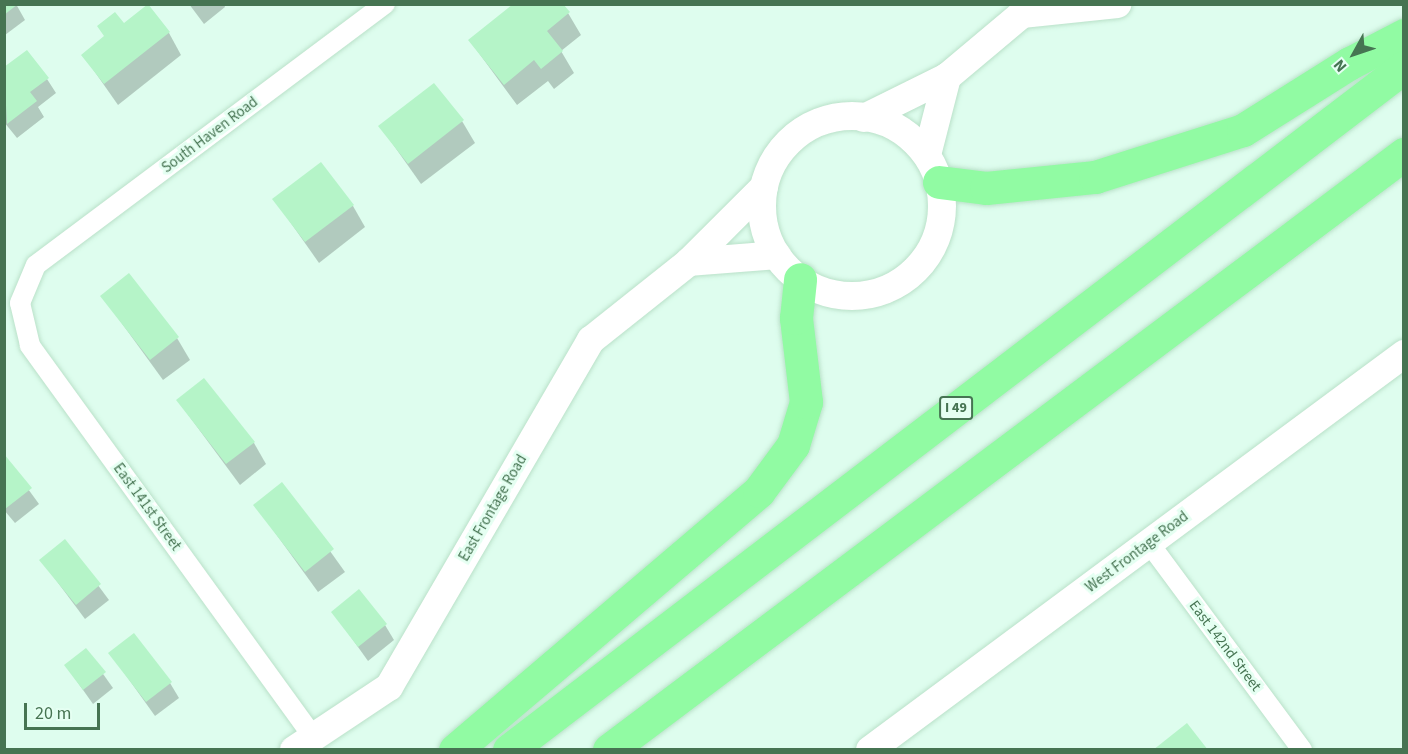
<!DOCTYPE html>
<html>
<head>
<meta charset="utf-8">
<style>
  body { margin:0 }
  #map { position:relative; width:1408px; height:754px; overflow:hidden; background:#defdee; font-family:"Source Sans 3",sans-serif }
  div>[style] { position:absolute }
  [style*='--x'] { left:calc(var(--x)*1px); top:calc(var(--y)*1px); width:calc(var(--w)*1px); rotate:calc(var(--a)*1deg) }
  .shadow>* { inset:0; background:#0003 }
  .building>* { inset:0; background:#b5f4c8 }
  .roads { filter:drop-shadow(0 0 2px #bae1c9) drop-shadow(0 0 2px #bae1c9) }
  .street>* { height:20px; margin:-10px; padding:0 10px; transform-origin:10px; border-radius:10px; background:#fff }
  .secondary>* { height:28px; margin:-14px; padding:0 14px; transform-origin:14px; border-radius:14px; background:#fff }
  .secondary>.ring { margin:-14px; padding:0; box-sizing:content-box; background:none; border:28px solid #fff; border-radius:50% }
  .highway>* { height:33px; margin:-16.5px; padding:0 16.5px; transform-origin:16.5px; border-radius:16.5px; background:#91fba3 }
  span { translate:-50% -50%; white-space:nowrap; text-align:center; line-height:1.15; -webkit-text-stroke:6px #e5fff2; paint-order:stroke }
  .shield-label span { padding:2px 4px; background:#e5fff2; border:2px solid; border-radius:4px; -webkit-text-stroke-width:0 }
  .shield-label { font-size:14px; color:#467452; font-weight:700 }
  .street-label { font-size:15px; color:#467452 }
  .frame { position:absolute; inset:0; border:6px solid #467452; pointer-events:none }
  .north { position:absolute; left:1324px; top:24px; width:60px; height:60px; -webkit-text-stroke:4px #e5fff2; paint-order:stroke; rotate:230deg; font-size:16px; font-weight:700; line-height:24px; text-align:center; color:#467452 }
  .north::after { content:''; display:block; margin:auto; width:21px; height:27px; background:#467452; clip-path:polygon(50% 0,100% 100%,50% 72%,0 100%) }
  .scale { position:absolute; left:24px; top:703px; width:76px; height:27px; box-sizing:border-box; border:3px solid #467452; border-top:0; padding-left:8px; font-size:18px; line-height:21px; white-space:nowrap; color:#467452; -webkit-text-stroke:4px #e5fff2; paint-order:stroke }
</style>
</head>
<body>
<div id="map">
  <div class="shadow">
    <div style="clip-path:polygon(4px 4px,16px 4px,25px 20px,5px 35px)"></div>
    <div style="clip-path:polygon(189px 4px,224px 4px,225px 7px,204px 24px)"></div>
    <div style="clip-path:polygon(568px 13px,581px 35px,561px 51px,574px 73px,554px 89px,548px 81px,517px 105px,470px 41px)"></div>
    <div style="clip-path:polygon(123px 25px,169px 33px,181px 55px,118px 105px,83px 55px)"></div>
    <div style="clip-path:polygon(4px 69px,47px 79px,56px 93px,38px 107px,44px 117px,17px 138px,4px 122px)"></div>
    <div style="clip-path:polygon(462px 121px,475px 143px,421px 184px,380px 126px)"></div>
    <div style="clip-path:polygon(274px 199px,353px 206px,365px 227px,319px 263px)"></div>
    <div style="clip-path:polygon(102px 296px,177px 338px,190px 360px,163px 380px)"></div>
    <div style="clip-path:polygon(178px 401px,254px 443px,266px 464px,240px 485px)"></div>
    <div style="clip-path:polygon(4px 456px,39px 504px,15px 523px,4px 510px)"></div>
    <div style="clip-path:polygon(282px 484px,345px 572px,318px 592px,255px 505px)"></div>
    <div style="clip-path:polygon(65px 541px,109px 600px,85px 619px,41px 560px)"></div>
    <div style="clip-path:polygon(333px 612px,385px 625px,394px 640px,368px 661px)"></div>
    <div style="clip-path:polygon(86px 650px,113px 688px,93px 704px,66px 666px)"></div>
    <div style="clip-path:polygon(110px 653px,170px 683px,179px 698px,155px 716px)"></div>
  </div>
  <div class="building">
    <div style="clip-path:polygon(4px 4px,18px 4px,4px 15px)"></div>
    <div style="clip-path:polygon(148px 4px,170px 32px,104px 84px,81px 55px,104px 36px,97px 26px,115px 12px,124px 23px)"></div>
    <div style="clip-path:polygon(513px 4px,563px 4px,570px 12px,547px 31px,563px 51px,541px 69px,534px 60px,504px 85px,468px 40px)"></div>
    <div style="clip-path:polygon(27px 50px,49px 78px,30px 92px,37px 101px,7px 124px,4px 67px)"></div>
    <div style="clip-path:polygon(434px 83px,464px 120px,408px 164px,378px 126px)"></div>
    <div style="clip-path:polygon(321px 162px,354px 205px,305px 242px,272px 199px)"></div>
    <div style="clip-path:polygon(129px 273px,179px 337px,150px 360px,100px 296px)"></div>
    <div style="clip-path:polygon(204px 378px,255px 442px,226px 464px,176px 400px)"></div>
    <div style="clip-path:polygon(4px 454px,32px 488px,5px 509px,4px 508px)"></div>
    <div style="clip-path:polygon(282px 482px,334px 549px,305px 572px,253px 505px)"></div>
    <div style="clip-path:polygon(65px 539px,101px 584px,76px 605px,39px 560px)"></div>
    <div style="clip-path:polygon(359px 589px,387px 624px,358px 647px,331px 612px)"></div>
    <div style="clip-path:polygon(134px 633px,172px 682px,146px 702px,108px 653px)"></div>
    <div style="clip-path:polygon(86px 648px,106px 672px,83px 690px,64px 665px)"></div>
    <div style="clip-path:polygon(1187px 723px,1208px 750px,1153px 750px)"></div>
  </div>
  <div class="roads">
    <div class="street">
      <div style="--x:1149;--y:543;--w:257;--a:53.5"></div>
      <div style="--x:314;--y:738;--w:485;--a:-125.9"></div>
      <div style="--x:30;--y:345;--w:43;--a:-103.4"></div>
      <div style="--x:20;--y:303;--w:41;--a:-67.2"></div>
      <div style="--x:36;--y:265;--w:436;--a:-36.8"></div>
    </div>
    <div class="secondary">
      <div class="ring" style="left:762px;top:116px;width:152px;height:152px"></div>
      <div style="--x:864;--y:118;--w:93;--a:-26.3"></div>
      <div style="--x:947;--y:77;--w:98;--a:-40"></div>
      <div style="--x:1022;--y:14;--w:96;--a:-6"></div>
      <div style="--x:927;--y:155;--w:81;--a:-75.6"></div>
      <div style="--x:689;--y:262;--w:88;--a:-4.5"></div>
      <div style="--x:294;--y:750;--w:114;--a:-33.6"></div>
      <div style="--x:389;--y:687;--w:402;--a:-59.8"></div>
      <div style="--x:591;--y:340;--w:125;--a:-38.5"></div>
      <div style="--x:689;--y:262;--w:106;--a:-45"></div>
      <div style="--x:870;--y:750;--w:665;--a:-36.56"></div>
    </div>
    <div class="highway">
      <div style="--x:939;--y:182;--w:47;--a:7.3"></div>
      <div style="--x:986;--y:188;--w:110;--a:-5.8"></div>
      <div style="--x:1095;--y:177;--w:155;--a:-17.6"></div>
      <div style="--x:1243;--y:130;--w:126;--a:-32.1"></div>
      <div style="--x:1350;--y:63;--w:61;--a:-27.4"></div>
      <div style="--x:455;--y:750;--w:399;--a:-40.4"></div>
      <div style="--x:759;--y:491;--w:57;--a:-53.5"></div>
      <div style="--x:793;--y:445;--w:45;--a:-73.2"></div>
      <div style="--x:806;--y:402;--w:85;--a:-96.8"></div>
      <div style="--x:796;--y:318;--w:39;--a:-84"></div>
      <div style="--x:509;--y:750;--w:1126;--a:-37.35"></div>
      <div style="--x:609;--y:750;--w:994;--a:-36.86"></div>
    </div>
  </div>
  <div class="shield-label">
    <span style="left:956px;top:408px">I 49</span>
  </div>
  <div class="street-label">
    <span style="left:210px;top:135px;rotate:-37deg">South Haven Road</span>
    <span style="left:147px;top:507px;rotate:54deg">East 141st Street</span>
    <span style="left:493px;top:508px;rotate:-60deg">East Frontage Road</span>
    <span style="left:1137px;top:552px;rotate:-37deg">West Frontage Road</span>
    <span style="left:1225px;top:646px;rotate:53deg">East 142nd Street</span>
  </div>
  <div class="frame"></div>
  <div class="north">N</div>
  <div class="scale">20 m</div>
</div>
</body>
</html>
